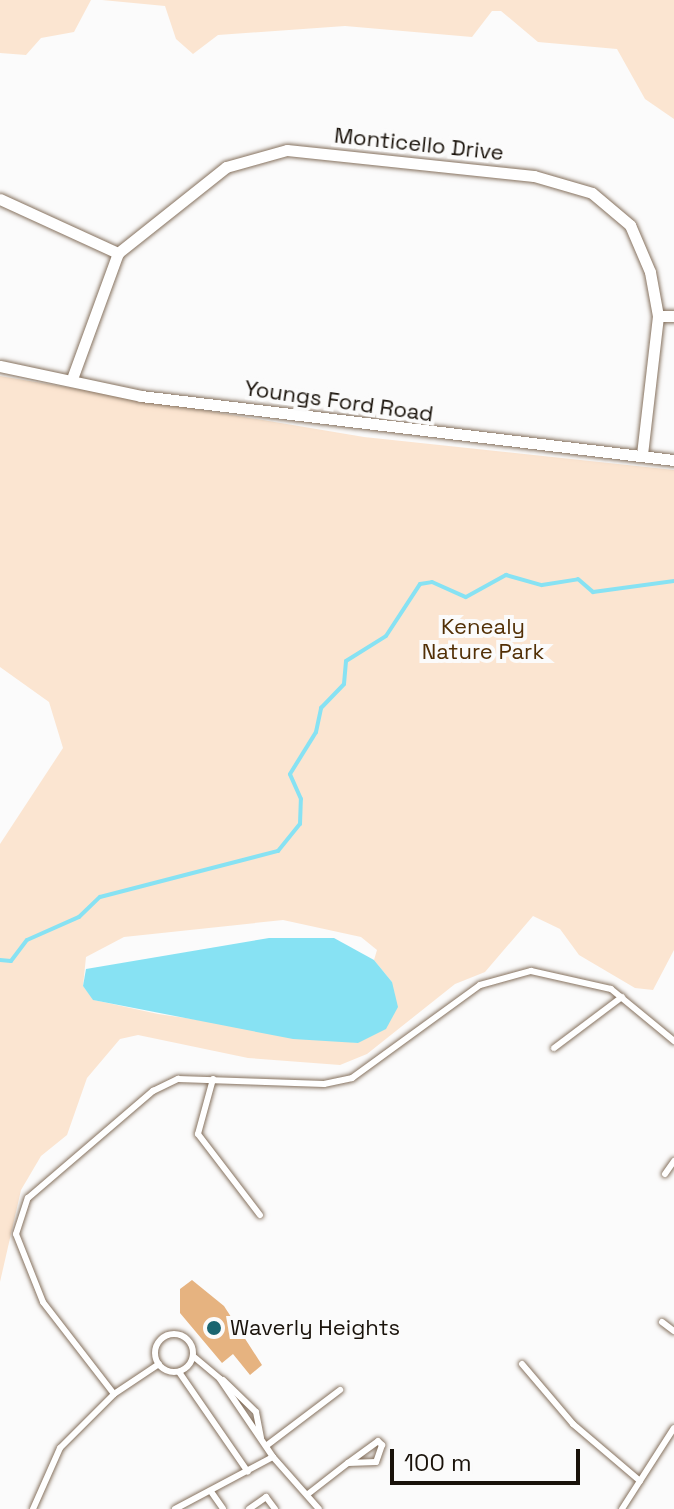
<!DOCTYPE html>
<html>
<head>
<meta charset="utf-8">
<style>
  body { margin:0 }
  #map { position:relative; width:674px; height:1509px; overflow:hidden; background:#fbfbfb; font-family:"Space Grotesk",sans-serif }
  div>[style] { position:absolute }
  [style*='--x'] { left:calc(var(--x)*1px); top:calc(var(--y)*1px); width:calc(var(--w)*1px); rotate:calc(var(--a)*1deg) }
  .green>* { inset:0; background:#fbe5d1 }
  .water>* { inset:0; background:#87e2f3 }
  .stream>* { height:4px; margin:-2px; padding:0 2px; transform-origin:2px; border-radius:2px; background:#87e2f3 }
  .building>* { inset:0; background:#e6b380 }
  .roads { filter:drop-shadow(0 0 2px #86725f) drop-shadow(0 0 2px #86725f) }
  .service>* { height:6px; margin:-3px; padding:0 3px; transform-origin:3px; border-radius:3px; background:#fff }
  .service>.ring { margin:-3px; padding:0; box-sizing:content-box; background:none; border:6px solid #fff; border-radius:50% }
  .minor>* { height:11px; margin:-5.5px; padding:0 5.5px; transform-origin:5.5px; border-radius:5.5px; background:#fff }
  .dots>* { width:22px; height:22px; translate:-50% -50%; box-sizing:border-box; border:4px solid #fbfbfb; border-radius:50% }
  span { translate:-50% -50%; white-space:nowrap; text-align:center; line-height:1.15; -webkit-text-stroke:8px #fbfbfb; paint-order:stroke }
  .street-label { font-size:22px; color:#19120a }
  .park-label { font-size:22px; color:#523006 }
  .poi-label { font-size:22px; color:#19120a }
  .left { translate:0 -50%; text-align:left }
  .scale { position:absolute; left:390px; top:1449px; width:190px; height:36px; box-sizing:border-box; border:4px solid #19120a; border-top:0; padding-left:10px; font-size:24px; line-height:28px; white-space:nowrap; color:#19120a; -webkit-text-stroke:6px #fbfbfb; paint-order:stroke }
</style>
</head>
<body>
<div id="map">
  <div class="green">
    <div style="clip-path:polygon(0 0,91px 0,74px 32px,41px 38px,26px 55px,0 53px)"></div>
    <div style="clip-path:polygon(102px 0,674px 0,674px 119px,645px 99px,617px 49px,538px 42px,501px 11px,492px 11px,472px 37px,345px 26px,218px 35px,193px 54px,176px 39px,165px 6px)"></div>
    <div style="clip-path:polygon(evenodd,0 376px,364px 437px,674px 470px,674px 950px,653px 990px,635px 988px,579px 955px,560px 929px,533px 916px,485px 972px,455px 984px,367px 1054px,340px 1065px,248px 1058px,138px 1035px,120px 1039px,87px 1078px,67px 1135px,41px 1156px,21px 1190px,0 1282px,0 844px,63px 748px,49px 702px,0 667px,0 376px,283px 920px,361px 937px,377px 950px,374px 960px,392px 982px,358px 1043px,158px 1014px,94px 1000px,83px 986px,86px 957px,124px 937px,283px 920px)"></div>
  </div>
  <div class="water">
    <div style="clip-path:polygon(269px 938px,334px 938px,374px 960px,392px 982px,398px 1007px,386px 1029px,358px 1043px,293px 1039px,93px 1000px,83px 986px,86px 969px)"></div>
  </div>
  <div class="stream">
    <div style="--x:0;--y:960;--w:11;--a:5"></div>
    <div style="--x:11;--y:961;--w:26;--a:-53"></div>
    <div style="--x:27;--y:940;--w:57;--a:-23.9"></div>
    <div style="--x:79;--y:917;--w:29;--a:-44"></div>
    <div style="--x:100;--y:897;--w:184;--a:-14.5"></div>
    <div style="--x:278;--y:851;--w:35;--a:-51"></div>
    <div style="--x:300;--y:824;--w:25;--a:-88"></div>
    <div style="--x:301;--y:799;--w:27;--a:-114"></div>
    <div style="--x:290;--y:774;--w:49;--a:-58.2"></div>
    <div style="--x:316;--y:732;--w:25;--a:-78"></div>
    <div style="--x:321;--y:708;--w:33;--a:-46"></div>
    <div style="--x:344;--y:684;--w:23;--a:-85"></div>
    <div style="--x:346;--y:661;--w:47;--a:-32"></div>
    <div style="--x:386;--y:636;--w:62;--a:-56.8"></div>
    <div style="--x:420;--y:584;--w:12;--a:-9"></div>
    <div style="--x:432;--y:582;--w:37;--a:24"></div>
    <div style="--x:466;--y:597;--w:46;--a:-28.8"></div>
    <div style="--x:506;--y:575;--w:37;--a:16"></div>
    <div style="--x:542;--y:585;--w:36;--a:-9"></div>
    <div style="--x:578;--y:579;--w:20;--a:41"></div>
    <div style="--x:593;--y:592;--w:82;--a:-7.7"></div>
  </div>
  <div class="building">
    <div style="clip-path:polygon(192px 1280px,224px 1306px,262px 1365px,250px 1375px,233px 1354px,222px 1363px,180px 1313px,180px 1289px)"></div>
  </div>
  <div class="roads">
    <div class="service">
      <div style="--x:554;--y:1048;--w:85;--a:-36.9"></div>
      <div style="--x:213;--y:1079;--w:57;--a:105.3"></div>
      <div style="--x:198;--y:1134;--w:102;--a:52.6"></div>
      <div style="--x:665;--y:1174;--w:16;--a:-55"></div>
      <div style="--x:662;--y:1322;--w:15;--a:37"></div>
      <div class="ring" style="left:155px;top:1334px;width:32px;height:32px"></div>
      <div style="--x:193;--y:1356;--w:35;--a:40"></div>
      <div style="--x:220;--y:1379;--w:94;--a:55.8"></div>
      <div style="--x:522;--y:1364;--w:79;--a:49.6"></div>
      <div style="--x:573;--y:1424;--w:88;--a:40.4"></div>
      <div style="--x:179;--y:1372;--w:121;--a:55.4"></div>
      <div style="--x:223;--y:1380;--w:46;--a:44.1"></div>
      <div style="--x:256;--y:1412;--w:26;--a:79"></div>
      <div style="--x:114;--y:1394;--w:116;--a:-127.7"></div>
      <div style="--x:43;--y:1302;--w:73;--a:-111.7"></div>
      <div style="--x:16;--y:1234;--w:38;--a:-72"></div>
      <div style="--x:28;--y:1198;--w:165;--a:-40.6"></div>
      <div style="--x:153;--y:1091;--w:28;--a:-26"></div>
      <div style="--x:178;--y:1079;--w:146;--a:2"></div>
      <div style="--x:324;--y:1084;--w:29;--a:-12"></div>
      <div style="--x:352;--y:1078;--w:158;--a:-36"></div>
      <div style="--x:480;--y:985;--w:53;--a:-15.4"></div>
      <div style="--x:531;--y:971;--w:82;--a:12.7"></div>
      <div style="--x:611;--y:989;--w:82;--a:39.5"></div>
      <div style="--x:266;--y:1446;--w:93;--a:-37.1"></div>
      <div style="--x:212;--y:1493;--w:19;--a:55"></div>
      <div style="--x:308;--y:1494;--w:51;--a:-37.8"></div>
      <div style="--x:348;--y:1463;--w:37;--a:-36"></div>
      <div style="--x:378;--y:1441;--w:6;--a:45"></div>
      <div style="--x:382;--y:1445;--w:18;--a:109"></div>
      <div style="--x:376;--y:1462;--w:28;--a:178"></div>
      <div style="--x:33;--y:1509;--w:67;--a:-66.1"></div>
      <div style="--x:60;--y:1448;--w:76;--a:-45"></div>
      <div style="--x:114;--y:1394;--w:54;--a:-33.7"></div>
      <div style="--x:175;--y:1509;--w:111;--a:-28"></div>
      <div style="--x:273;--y:1457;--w:69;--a:48.5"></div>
      <div style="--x:249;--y:1509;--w:21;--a:-35"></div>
      <div style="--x:266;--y:1497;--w:15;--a:53"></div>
      <div style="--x:622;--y:1509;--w:96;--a:-57.3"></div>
    </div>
    <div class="minor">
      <div style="--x:0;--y:199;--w:130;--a:24.6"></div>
      <div style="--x:658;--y:316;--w:16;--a:0"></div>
      <div style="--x:0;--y:366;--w:144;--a:12"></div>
      <div style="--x:141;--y:396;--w:537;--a:6.85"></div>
      <div style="--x:73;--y:376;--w:131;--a:-69.9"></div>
      <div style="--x:118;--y:253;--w:138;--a:-38.5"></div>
      <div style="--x:226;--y:167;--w:63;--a:-15.6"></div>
      <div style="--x:287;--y:150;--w:248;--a:6"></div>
      <div style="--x:534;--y:176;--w:60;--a:16.3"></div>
      <div style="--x:592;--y:193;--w:50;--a:40.1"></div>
      <div style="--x:630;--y:225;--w:51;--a:66.9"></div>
      <div style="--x:650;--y:272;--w:45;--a:79.7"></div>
      <div style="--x:658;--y:316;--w:140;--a:96.6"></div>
    </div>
  </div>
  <div class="dots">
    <div style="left:214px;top:1328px;background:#1a6570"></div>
  </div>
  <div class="street-label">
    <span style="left:419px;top:144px;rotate:6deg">Monticello Drive</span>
    <span style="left:339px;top:401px;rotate:8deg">Youngs Ford Road</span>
  </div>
  <div class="park-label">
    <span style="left:483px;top:639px">Kenealy<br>Nature Park</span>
  </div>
  <div class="poi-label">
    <span class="left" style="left:230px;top:1328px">Waverly Heights</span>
  </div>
  <div class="scale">100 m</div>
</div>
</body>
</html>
